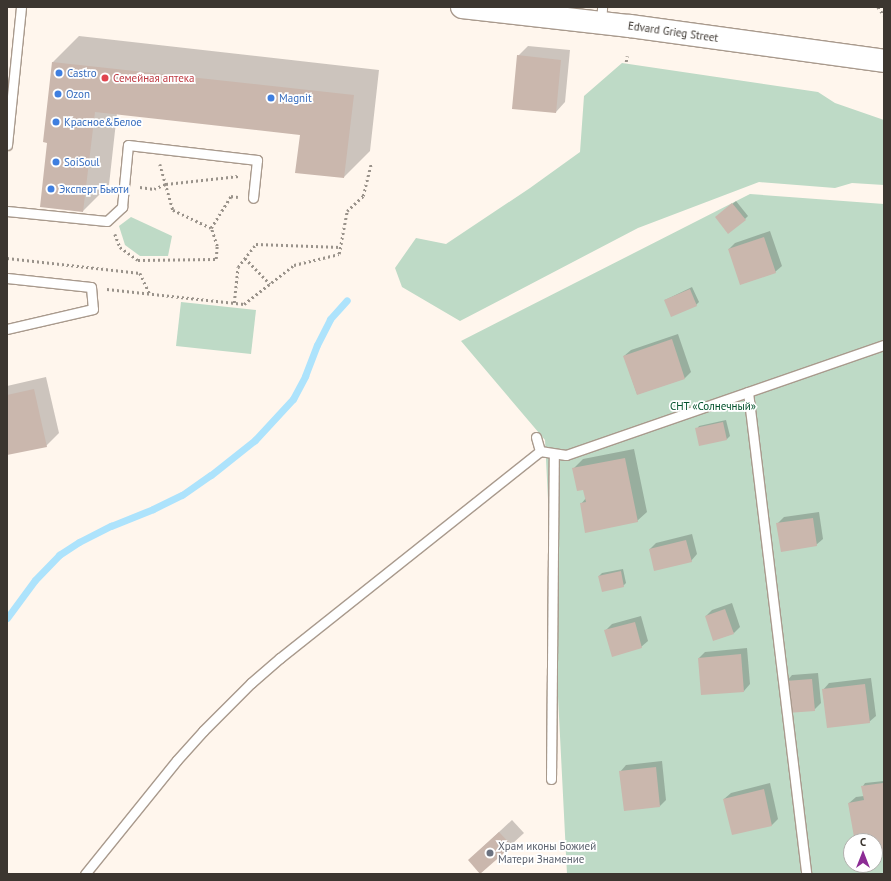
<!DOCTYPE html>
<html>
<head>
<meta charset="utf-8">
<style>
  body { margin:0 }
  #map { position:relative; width:891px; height:881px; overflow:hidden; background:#fff6ed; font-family:"PT Sans",sans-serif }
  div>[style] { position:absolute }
  .green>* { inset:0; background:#bedac6 }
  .shadow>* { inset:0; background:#0003 }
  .stream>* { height:7px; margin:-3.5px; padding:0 3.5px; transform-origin:3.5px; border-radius:3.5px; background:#ade3fc }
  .building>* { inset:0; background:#cab7ad }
  .path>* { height:2.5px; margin-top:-1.25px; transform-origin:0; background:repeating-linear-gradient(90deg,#9a938b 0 2px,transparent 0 5px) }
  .roads { filter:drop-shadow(1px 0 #a99a8d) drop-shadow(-1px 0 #a99a8d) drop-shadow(0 1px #a99a8d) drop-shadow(0 -1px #a99a8d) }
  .lane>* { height:9px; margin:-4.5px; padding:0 4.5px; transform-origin:4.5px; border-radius:4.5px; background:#fff }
  .secondary>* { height:22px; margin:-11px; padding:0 11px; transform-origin:11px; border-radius:11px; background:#fff }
  .dots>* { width:11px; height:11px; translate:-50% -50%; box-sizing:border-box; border:2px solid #fff; border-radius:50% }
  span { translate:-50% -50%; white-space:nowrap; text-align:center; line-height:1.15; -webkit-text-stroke:3.5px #fff; paint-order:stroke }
  .street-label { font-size:11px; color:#3c3630 }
  .shop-label { font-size:11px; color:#366cbe }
  .left { translate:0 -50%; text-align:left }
  .health-label { font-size:11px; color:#be3a42 }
  .park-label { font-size:11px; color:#01512b }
  .worship-label { font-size:11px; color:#5b616d }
  .frame { position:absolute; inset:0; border:8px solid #3c3630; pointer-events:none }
  .north { position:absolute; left:843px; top:833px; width:40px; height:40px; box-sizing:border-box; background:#fff; border:1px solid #b1afac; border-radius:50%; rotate:0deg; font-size:11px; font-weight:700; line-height:16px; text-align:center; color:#3c3630 }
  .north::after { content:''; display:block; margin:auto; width:14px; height:18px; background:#8c2c95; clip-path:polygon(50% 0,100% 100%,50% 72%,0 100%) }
</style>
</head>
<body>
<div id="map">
  <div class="green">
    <i style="clip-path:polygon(622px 63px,818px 92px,835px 103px,884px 120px,884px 185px,852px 183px,835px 188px,759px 182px,638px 228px,460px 321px,402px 287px,395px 268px,416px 238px,446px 244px,530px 188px,580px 152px,584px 96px)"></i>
    <i style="clip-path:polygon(evenodd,750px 194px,884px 204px,884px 874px,567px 874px,545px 440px,461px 341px,750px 194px,851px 841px,875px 841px,875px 865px,851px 865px,851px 841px)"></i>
    <i style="clip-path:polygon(131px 217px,172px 236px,168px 256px,140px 256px,125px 245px,119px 226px)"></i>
    <i style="clip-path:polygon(181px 302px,256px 310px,251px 354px,176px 346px)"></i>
  </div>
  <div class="shadow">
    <i style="clip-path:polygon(79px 36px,379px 70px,370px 151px,344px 177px,301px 134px,117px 113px,109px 185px,83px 211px,48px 142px,44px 142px,53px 62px)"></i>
    <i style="clip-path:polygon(528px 46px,570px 50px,565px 102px,556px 112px,518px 56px)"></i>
    <i style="clip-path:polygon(736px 201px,748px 216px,745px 219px,719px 215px)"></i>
    <i style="clip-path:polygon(770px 231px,782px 266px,775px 272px,729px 249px,735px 243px)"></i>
    <i style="clip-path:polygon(692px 287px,699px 302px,696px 305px,665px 300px)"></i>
    <i style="clip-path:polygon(678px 334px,691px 372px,685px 378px,637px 394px,624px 356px,631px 350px)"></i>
    <i style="clip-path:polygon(46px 377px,59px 433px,46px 446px,7px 454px,7px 386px)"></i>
    <i style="clip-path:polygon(726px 420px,730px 436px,727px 439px,697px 429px,699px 426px)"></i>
    <i style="clip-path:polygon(634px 449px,647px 512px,637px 521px,581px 504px,586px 498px,584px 488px,573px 469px,583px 459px)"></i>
    <i style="clip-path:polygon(819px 512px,823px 539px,816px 545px,777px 524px,784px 517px)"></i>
    <i style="clip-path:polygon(692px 534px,697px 554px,691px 561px,650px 549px,656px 543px)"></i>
    <i style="clip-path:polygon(623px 569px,626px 583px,623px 586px,599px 576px,602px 573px)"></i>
    <i style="clip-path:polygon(732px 603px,740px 627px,734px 633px,706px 616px,712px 610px)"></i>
    <i style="clip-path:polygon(641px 616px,648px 641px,641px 647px,606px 630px,612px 624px)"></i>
    <i style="clip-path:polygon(747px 648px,750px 684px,744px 691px,699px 658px,705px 652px)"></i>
    <i style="clip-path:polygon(818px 673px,821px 703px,814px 710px,786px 682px,792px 675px)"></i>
    <i style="clip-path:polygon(871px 678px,876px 716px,869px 722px,823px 690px,829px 683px)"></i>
    <i style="clip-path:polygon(662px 761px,666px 800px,660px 806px,620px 772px,626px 765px)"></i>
    <i style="clip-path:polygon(884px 781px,884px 852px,875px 853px,875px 841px,870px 841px,869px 834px,849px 803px,856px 797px,864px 796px,863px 786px,865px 783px)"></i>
    <i style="clip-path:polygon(770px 783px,778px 819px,772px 825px,733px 834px,724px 799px,731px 793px)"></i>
    <i style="clip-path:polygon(512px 820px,524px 833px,511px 845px,469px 860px)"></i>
  </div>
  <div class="stream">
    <i style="left:7px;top:618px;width:47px;rotate:-53.6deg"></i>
    <i style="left:35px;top:580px;width:35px;rotate:-46deg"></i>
    <i style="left:59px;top:555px;width:24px;rotate:-33deg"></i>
    <i style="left:79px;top:542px;width:36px;rotate:-27deg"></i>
    <i style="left:111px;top:526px;width:45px;rotate:-22deg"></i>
    <i style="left:153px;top:509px;width:32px;rotate:-26deg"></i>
    <i style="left:182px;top:495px;width:35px;rotate:-35deg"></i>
    <i style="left:211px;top:475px;width:56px;rotate:-38.5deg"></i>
    <i style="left:255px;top:440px;width:56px;rotate:-47.2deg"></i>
    <i style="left:293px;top:399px;width:26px;rotate:-62deg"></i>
    <i style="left:305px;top:376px;width:33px;rotate:-69deg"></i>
    <i style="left:317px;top:345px;width:29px;rotate:-63deg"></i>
    <i style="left:330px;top:319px;width:25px;rotate:-48deg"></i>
  </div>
  <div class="building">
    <i style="clip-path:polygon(517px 55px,561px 60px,556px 113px,512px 109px)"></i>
    <i style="clip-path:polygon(52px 62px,354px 95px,344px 178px,295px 173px,300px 135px,95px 112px,83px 212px,40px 207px,47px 143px,43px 142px)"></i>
    <i style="clip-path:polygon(732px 203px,746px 220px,728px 234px,715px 217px)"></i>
    <i style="clip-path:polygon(764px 237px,776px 273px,740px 285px,728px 249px)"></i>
    <i style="clip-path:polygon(690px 289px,697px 306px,671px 317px,664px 300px)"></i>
    <i style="clip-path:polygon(672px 339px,685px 379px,637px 395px,623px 356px)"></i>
    <i style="clip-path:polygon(34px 389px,47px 447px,7px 455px,7px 395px)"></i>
    <i style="clip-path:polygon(723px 422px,727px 440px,699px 446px,695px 428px)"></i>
    <i style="clip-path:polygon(625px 458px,638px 522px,585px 533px,580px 503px,586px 502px,583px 490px,577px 491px,572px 468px)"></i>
    <i style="clip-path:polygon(813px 518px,817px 546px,781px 552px,776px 523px)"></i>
    <i style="clip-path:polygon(686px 540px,692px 562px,654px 571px,649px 549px)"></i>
    <i style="clip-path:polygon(621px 571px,624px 587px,602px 592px,598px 576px)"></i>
    <i style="clip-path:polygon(725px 609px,734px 634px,713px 641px,705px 616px)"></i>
    <i style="clip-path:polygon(635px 622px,642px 648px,612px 657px,604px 630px)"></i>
    <i style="clip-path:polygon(741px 654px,744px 692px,701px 695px,698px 658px)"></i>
    <i style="clip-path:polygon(812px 679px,815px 711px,787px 713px,785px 681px)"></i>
    <i style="clip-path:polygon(865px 684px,870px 723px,827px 728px,822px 689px)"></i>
    <i style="clip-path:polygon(656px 767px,660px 807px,624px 811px,619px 771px)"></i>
    <i style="clip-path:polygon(883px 783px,884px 853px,875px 854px,875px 841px,869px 841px,868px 835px,854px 837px,848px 803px,864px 800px,861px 786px)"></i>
    <i style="clip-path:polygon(764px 789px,772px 826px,732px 835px,723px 799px)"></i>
    <i style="clip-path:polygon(499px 832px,512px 846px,480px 874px,468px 860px)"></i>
  </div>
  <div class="path">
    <i style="left:878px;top:7px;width:10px;rotate:53deg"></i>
    <i style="left:626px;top:62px;width:6px;rotate:-81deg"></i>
    <i style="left:160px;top:164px;width:48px;rotate:74.2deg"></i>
    <i style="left:173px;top:210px;width:42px;rotate:25.3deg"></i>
    <i style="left:140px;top:187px;width:14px;rotate:8deg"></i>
    <i style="left:154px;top:189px;width:13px;rotate:-23deg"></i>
    <i style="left:166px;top:184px;width:73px;rotate:-6.3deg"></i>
    <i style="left:115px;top:234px;width:14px;rotate:69deg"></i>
    <i style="left:120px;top:247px;width:22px;rotate:36deg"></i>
    <i style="left:138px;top:260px;width:78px;rotate:-0.7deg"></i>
    <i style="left:216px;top:259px;width:13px;rotate:-86deg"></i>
    <i style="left:217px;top:246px;width:19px;rotate:-108deg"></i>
    <i style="left:211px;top:228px;width:38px;rotate:-58deg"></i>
    <i style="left:231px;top:196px;width:7px;rotate:8deg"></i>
    <i style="left:7px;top:258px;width:134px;rotate:6.4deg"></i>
    <i style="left:140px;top:273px;width:23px;rotate:65deg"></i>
    <i style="left:245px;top:258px;width:36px;rotate:46deg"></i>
    <i style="left:107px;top:289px;width:138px;rotate:6.2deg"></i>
    <i style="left:244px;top:304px;width:63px;rotate:-38deg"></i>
    <i style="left:294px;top:265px;width:46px;rotate:-13.7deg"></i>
    <i style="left:339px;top:254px;width:44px;rotate:-79.5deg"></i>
    <i style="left:347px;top:211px;width:22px;rotate:-43deg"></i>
    <i style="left:363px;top:196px;width:33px;rotate:-76deg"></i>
    <i style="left:234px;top:303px;width:36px;rotate:-84deg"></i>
    <i style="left:238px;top:267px;width:29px;rotate:-52deg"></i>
    <i style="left:256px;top:244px;width:85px;rotate:2deg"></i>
  </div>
  <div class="roads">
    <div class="lane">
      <i style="left:601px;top:23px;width:16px;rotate:-86deg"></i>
      <i style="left:7px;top:145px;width:139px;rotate:-84.2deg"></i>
      <i style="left:7px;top:211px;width:100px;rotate:5.7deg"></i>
      <i style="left:107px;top:221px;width:21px;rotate:-43deg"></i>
      <i style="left:122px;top:207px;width:62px;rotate:-84.5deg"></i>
      <i style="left:128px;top:145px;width:130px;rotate:6.6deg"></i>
      <i style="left:257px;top:160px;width:38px;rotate:96deg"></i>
      <i style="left:7px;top:278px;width:84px;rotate:6.1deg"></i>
      <i style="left:91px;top:287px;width:22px;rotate:85deg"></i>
      <i style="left:93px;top:309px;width:88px;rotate:166.9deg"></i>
      <i style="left:748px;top:392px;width:485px;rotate:83.1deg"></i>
      <i style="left:536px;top:437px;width:15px;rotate:74deg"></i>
      <i style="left:540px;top:451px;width:26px;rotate:9deg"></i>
      <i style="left:566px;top:455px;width:336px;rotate:-19.1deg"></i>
      <i style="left:551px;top:779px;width:325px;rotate:-89.5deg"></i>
      <i style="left:85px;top:874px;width:146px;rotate:-51.1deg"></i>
      <i style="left:177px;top:760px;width:39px;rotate:-48deg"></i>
      <i style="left:203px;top:731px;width:68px;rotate:-45deg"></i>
      <i style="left:251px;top:683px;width:38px;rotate:-41deg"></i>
      <i style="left:280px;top:658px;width:332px;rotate:-38.5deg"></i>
    </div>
    <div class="secondary">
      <i style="left:462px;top:7px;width:169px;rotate:6.5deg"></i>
      <i style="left:630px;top:26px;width:256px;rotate:7.8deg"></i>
    </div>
  </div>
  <div class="dots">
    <i style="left:59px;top:73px;background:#3f7fe0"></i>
    <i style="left:105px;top:78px;background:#e0444e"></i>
    <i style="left:58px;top:94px;background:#3f7fe0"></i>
    <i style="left:271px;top:98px;background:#3f7fe0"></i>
    <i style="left:56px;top:122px;background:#3f7fe0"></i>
    <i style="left:56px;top:162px;background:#3f7fe0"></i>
    <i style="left:51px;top:189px;background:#3f7fe0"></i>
    <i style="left:490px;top:853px;background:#6b7280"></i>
  </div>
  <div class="street-label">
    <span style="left:673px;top:32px;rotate:8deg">Edvard Grieg Street</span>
  </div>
  <div class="shop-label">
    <span class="left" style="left:67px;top:73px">Castro</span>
    <span class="left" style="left:66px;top:94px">Ozon</span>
    <span class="left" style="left:279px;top:98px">Magnit</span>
    <span class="left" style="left:64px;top:122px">Красное&amp;Белое</span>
    <span class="left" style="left:64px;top:162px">SoiSoul</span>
    <span class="left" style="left:59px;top:189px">Эксперт Бьюти</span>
  </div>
  <div class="health-label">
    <span class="left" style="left:113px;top:78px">Семейная аптека</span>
  </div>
  <div class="park-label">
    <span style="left:713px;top:406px">СНТ «Солнечный»</span>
  </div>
  <div class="worship-label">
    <span class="left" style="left:498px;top:853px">Храм иконы Божией<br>Матери Знамение</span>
  </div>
  <div class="frame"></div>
  <div class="north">С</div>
</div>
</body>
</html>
